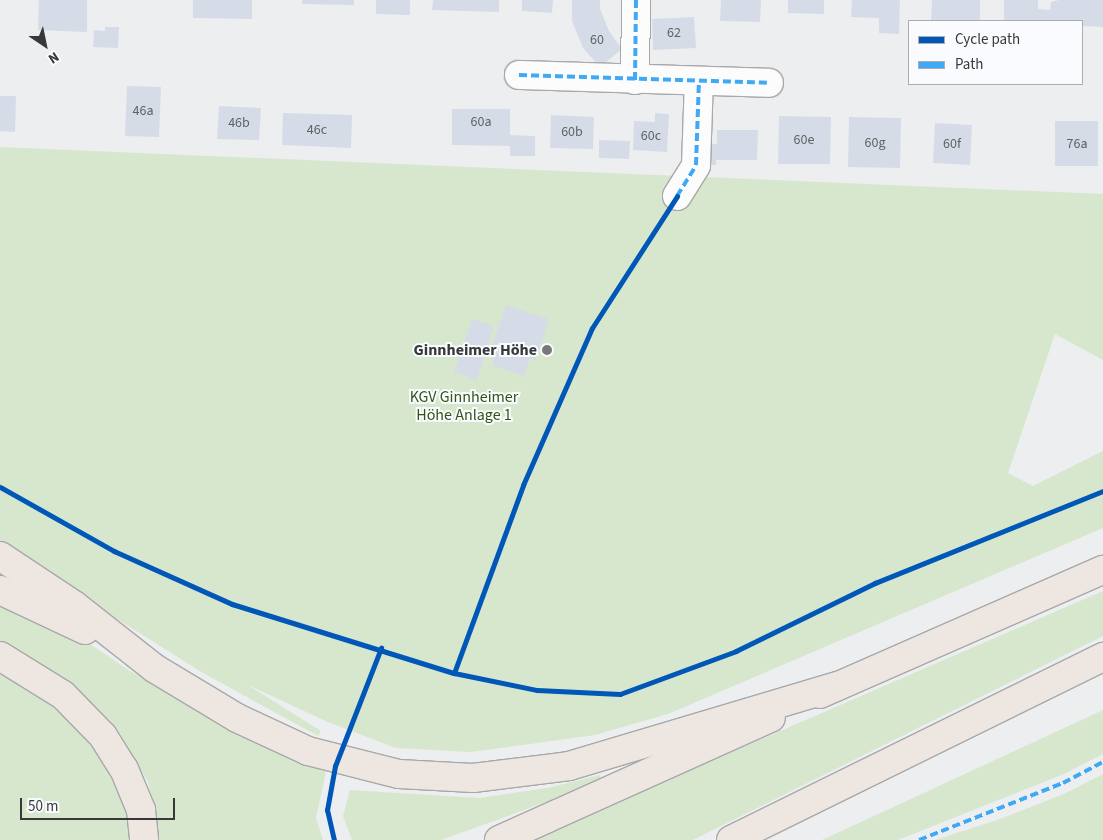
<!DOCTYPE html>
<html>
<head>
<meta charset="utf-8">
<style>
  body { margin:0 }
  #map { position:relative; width:1103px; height:840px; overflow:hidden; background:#edeef0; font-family:"Source Sans 3",sans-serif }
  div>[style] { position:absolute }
  .green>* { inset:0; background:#d6e7ce }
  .building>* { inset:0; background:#d6dce7 }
  .roads { filter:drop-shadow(1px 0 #a7a8aa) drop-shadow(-1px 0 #a7a8aa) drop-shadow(0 1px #a7a8aa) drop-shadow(0 -1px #a7a8aa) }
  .minor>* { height:28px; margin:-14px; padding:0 14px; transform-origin:14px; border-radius:14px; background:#fcfcfd }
  .highway>* { height:28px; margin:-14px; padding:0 14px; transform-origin:14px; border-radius:14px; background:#eee7e1 }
  .quiet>* { height:4px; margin-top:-2px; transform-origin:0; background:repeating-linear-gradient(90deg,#3fa9f5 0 8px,transparent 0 12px) }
  .cycleway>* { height:5px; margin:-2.5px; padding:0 2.5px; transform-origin:2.5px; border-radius:2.5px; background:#0057b8 }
  .dots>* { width:14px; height:14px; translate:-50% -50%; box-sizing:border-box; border:2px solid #f9fbfe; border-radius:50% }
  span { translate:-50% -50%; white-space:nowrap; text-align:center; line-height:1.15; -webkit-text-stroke:4px #f9fbfe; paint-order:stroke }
  .number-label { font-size:14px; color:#5f6164 }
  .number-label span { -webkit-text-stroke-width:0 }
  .poi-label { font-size:16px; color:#373839; font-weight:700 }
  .right { translate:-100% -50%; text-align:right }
  .park-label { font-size:16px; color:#325516 }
  .legend { position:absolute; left:908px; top:20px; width:175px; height:65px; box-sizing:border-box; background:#f9fbfe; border:1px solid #abadaf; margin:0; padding:6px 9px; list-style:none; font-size:15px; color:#373839 }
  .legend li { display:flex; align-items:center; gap:10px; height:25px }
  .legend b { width:25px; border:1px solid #abadaf }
  .north { position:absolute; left:20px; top:20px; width:50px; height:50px; -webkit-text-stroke:4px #f9fbfe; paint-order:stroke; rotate:146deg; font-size:14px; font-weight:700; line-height:20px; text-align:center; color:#373839 }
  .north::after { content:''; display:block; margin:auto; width:18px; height:22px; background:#373839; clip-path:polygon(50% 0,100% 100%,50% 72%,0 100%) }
  .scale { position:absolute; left:20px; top:798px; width:155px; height:22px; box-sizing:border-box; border:2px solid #373839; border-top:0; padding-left:6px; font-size:15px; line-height:18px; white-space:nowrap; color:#373839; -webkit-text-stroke:4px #f9fbfe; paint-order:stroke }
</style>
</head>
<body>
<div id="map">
  <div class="green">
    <i style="clip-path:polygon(0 147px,1103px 194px,1103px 360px,1055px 334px,1008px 473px,1033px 486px,1103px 451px,1103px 528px,668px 714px,595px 735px,471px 752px,396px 748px,328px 722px,246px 684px,321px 731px,318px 736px,203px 673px,0 545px)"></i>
    <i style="clip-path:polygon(1103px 591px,1103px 636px,693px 840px,529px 840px)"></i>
    <i style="clip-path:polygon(0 602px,55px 631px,93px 646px,130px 671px,280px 753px,326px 772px,316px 818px,323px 840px,160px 840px,148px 782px,118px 730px,86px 700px,32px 659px,0 642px)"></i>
    <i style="clip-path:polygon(0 674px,59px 710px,95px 751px,124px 801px,130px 840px,0 840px)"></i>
    <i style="clip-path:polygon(1103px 710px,1103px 754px,1064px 774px,898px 840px,822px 840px)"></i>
    <i style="clip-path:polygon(1103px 774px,1103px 840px,935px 840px,1000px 819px,1066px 793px)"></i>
    <i style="clip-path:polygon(600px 775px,602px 782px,441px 840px,352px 840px,343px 816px,350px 790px,480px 798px,547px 788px)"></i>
  </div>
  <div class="building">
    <i style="clip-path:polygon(39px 0,87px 0,87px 32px,38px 30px)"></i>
    <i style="clip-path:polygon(193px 0,252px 0,252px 19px,193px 18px)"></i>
    <i style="clip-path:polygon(302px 0,354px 0,354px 5px,302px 4px)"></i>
    <i style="clip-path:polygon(376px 0,410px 0,410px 15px,376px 14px)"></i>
    <i style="clip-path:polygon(433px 0,499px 0,499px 12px,432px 10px)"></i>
    <i style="clip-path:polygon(522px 0,553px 0,552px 13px,522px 11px)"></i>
    <i style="clip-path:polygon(572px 0,600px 0,600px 9px,609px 31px,622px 49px,600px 67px,583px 48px,572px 21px)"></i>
    <i style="clip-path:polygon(721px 0,761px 0,760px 22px,720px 21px)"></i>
    <i style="clip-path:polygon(788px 0,824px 0,824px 14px,788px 13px)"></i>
    <i style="clip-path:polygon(852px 0,900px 0,899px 34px,879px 33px,879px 18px,851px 17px)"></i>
    <i style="clip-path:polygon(932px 0,980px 0,980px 21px,931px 21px)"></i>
    <i style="clip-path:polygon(1004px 0,1038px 0,1038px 9px,1050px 10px,1051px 2px,1059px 0,1103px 0,1103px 27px,1082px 26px,1082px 21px,1004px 21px)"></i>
    <i style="clip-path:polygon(694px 17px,696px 48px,653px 50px,652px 19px)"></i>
    <i style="clip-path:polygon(105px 27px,119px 27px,118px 48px,93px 47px,94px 30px,105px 31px)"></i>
    <i style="clip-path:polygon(127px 86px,161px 87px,159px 137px,125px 136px)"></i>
    <i style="clip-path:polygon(0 96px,16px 96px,15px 132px,0 131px)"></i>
    <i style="clip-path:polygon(219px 106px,261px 108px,259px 140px,217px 139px)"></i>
    <i style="clip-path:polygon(452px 109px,510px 109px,510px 135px,535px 136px,535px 156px,510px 156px,510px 146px,452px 145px)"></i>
    <i style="clip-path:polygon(283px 113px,352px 115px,351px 148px,282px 145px)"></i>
    <i style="clip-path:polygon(655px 113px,669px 114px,667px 152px,633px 150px,634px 121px,655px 122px)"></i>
    <i style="clip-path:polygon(551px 115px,594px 117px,593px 149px,550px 148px)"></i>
    <i style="clip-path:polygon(779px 116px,831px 117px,830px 164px,778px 164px)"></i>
    <i style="clip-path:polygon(849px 117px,901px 118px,900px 168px,848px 167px)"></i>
    <i style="clip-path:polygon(1055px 121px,1098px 121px,1098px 166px,1055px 166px)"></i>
    <i style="clip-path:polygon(935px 123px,972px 125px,970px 165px,933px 163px)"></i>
    <i style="clip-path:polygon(717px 130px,758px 130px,757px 160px,716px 160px,716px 165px,702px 165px,702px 143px,717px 144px)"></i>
    <i style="clip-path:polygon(599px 140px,630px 141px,629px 159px,599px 158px)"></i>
    <i style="clip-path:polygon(506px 305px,549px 319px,536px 360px,530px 358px,524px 376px,492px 365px,498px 348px,492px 346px)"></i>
    <i style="clip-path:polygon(472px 319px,494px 326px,477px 380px,454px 372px)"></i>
  </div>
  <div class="roads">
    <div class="minor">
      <i style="left:519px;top:75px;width:250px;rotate:1.8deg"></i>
      <i style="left:635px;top:80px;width:80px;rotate:-89.3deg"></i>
      <i style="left:677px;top:196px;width:36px;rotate:-58deg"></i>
      <i style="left:696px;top:165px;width:84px;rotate:-88deg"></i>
    </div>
    <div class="highway">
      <i style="left:0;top:556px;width:89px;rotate:33.5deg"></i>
      <i style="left:74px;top:605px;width:102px;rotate:38.2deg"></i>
      <i style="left:154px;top:668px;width:97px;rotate:31.1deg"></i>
      <i style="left:237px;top:718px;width:78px;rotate:24.9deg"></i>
      <i style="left:308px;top:751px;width:94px;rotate:14.2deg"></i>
      <i style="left:399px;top:774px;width:74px;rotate:3.1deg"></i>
      <i style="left:473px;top:778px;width:97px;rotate:-7.1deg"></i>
      <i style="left:569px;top:766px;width:280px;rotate:-16.6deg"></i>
      <i style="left:0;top:590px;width:94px;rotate:25.2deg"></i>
      <i style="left:0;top:656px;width:74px;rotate:31.8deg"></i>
      <i style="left:63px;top:695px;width:57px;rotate:45.7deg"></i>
      <i style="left:103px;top:736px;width:39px;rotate:58deg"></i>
      <i style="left:124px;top:769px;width:44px;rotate:67.5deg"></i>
      <i style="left:141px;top:810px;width:30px;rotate:84deg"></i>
      <i style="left:820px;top:694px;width:309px;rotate:-23.7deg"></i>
      <i style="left:499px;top:840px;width:298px;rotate:-24.2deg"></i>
      <i style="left:731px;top:840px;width:415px;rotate:-26.2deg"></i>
    </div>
  </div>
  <div class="quiet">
    <i style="left:519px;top:75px;width:250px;rotate:1.8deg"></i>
    <i style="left:635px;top:80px;width:80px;rotate:-89.3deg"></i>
    <i style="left:677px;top:196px;width:36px;rotate:-58deg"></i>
    <i style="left:696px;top:165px;width:84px;rotate:-88deg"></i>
    <i style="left:919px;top:840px;width:155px;rotate:-21.6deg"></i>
    <i style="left:1063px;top:783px;width:45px;rotate:-27.7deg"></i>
  </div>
  <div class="cycleway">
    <i style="left:0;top:487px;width:131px;rotate:29.3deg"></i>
    <i style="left:114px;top:551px;width:129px;rotate:24.2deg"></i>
    <i style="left:232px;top:604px;width:232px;rotate:17.3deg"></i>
    <i style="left:454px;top:673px;width:85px;rotate:11.6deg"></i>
    <i style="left:537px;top:690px;width:83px;rotate:2.8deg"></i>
    <i style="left:620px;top:694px;width:124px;rotate:-20.3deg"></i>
    <i style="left:736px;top:651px;width:155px;rotate:-26.1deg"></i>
    <i style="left:875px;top:583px;width:246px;rotate:-22deg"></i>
    <i style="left:454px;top:673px;width:200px;rotate:-69.8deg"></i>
    <i style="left:523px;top:485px;width:171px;rotate:-66.3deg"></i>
    <i style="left:592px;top:328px;width:157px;rotate:-57.2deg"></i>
    <i style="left:334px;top:840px;width:31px;rotate:-103deg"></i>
    <i style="left:327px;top:810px;width:45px;rotate:-79.7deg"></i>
    <i style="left:335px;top:766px;width:127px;rotate:-68.7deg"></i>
  </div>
  <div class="dots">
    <i style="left:547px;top:350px;background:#777879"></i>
  </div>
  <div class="number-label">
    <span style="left:674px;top:33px">62</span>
    <span style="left:597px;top:40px">60</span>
    <span style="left:143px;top:111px">46a</span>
    <span style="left:481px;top:122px">60a</span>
    <span style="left:239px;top:123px">46b</span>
    <span style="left:317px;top:130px">46c</span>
    <span style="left:572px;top:132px">60b</span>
    <span style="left:651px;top:136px">60c</span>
    <span style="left:804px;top:140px">60e</span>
    <span style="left:875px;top:143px">60g</span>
    <span style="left:952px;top:144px">60f</span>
    <span style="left:1077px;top:144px">76a</span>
  </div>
  <div class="poi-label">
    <span class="right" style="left:537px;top:350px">Ginnheimer Höhe</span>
  </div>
  <div class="park-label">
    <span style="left:464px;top:406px">KGV Ginnheimer<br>Höhe Anlage 1</span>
  </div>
  <ul class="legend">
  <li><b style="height:6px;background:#0057b8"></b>Cycle path</li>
  <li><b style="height:6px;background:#3fa9f5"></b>Path</li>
  </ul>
  <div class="north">N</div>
  <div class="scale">50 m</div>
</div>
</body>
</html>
